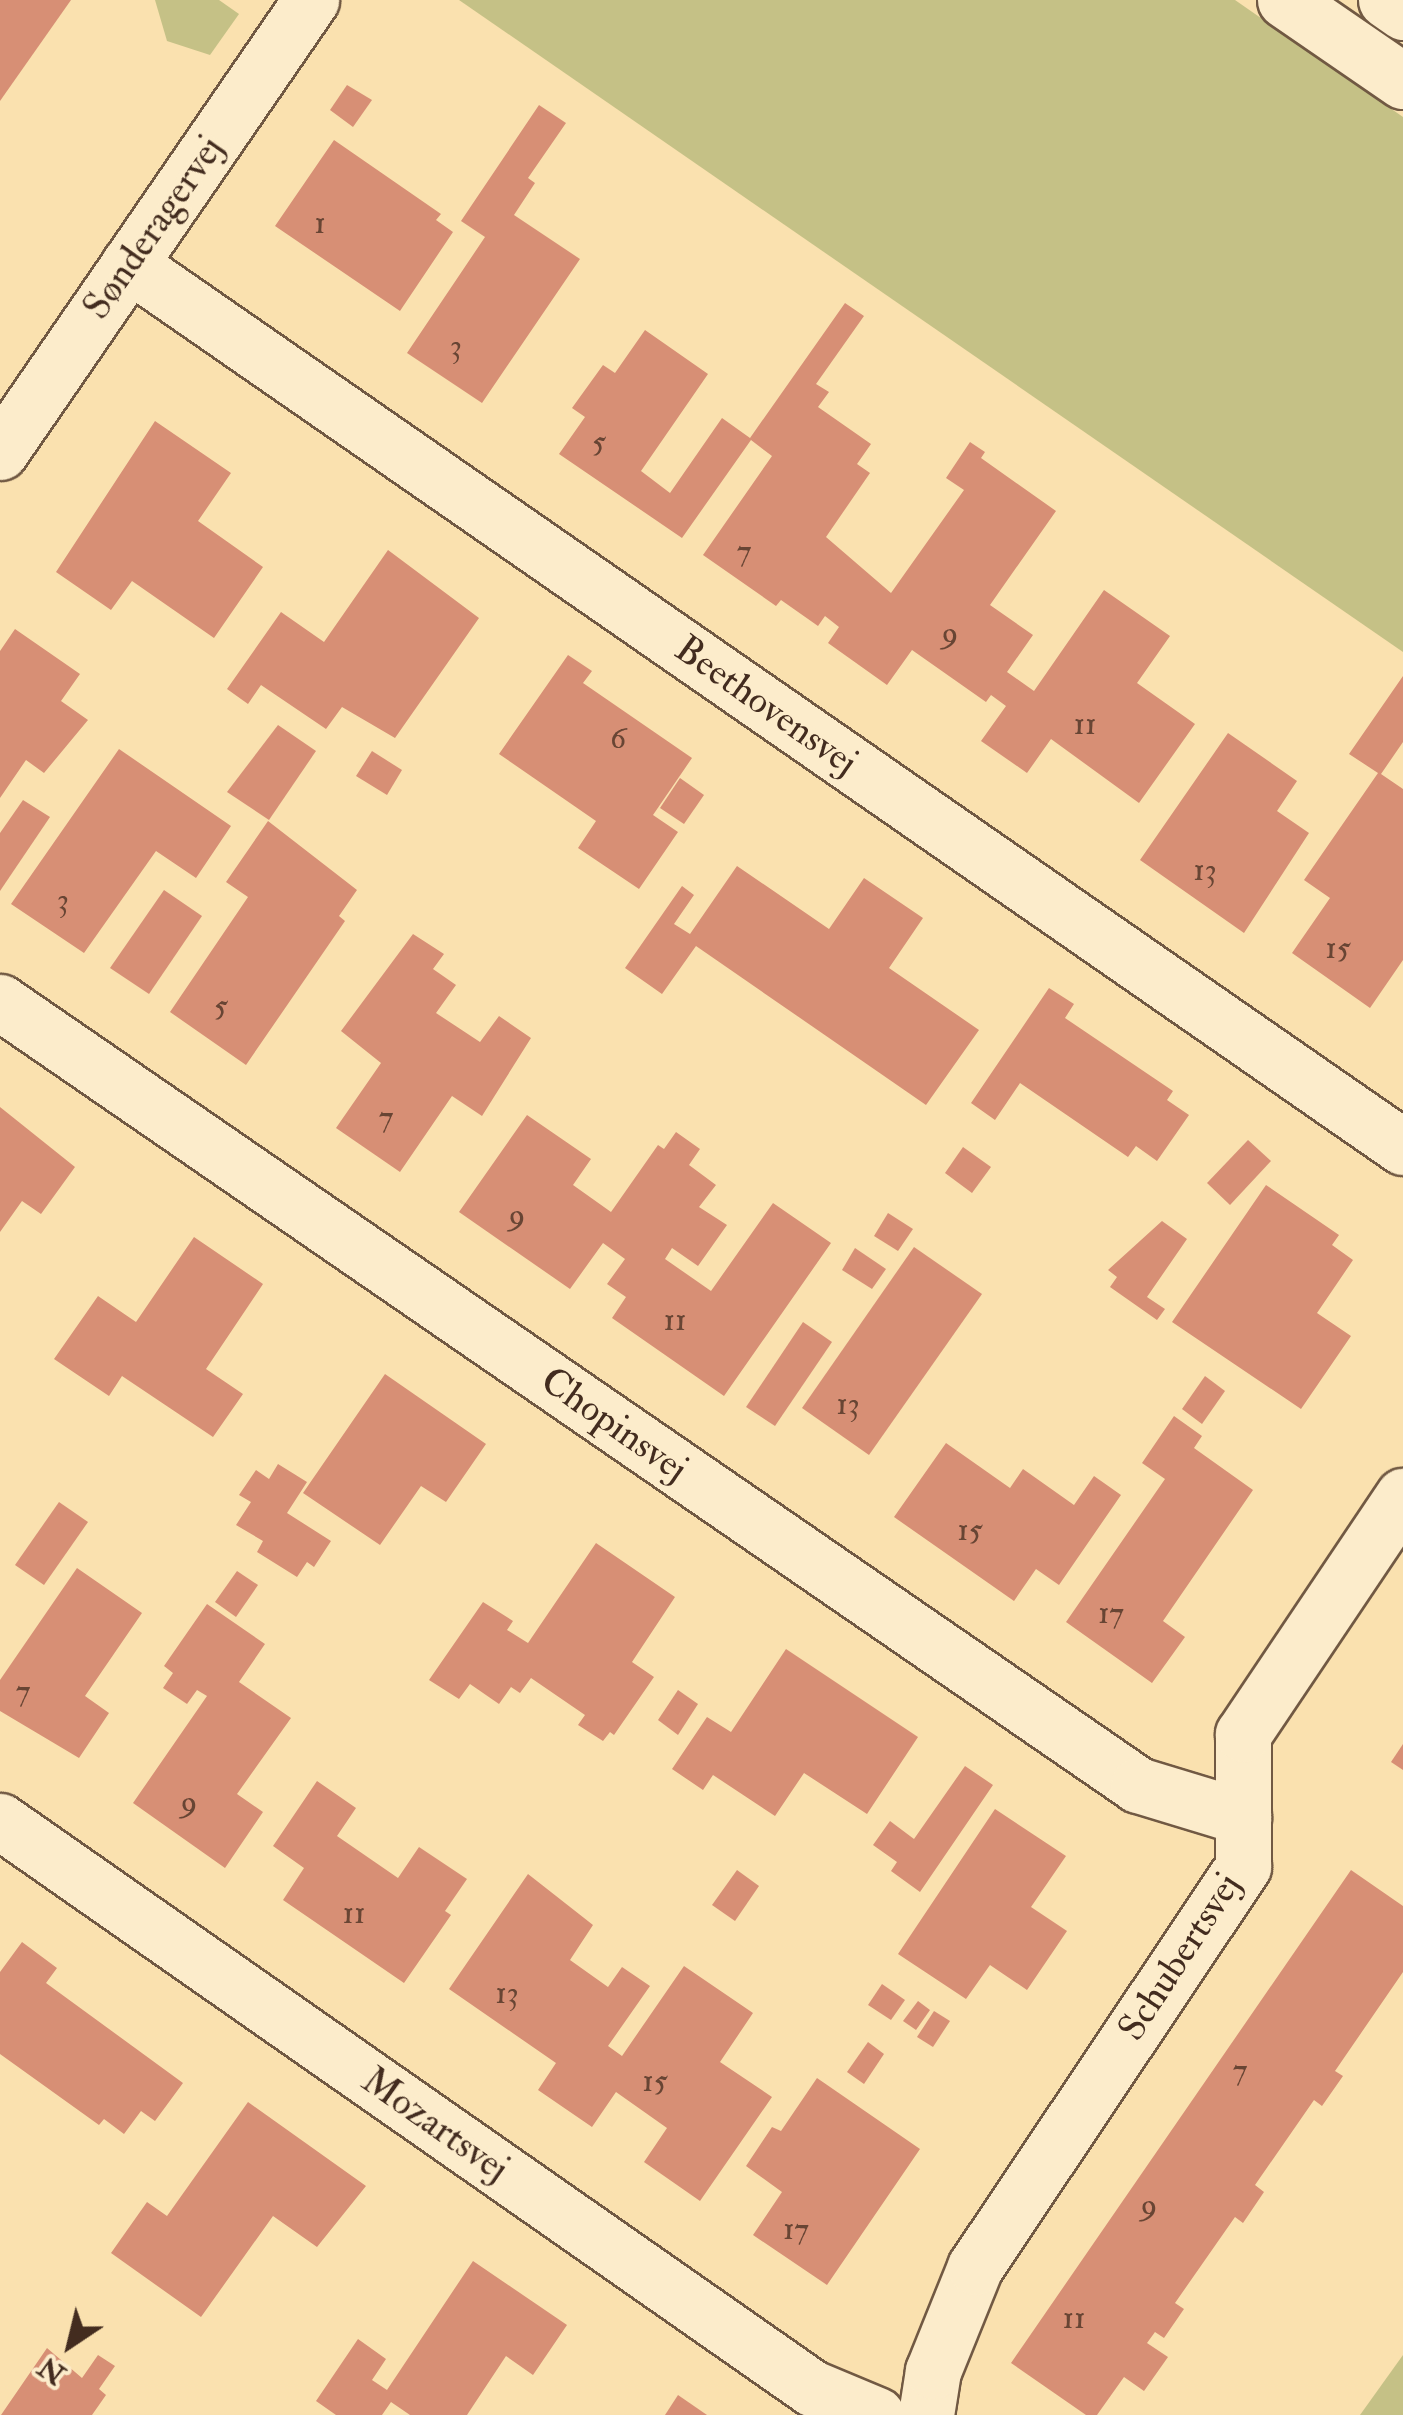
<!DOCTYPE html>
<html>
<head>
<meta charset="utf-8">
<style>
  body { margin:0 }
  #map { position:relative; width:1403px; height:2415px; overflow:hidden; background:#fae1af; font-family:"IM FELL Double Pica",serif }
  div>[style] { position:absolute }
  .green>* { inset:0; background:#c5c186 }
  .building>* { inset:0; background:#d78f75 }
  .roads { filter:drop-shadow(2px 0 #715943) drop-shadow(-2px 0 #715943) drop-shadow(0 2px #715943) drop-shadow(0 -2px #715943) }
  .minor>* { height:55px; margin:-27.5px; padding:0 27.5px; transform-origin:27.5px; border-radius:27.5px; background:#fceccb }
  .tertiary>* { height:55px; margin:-27.5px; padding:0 27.5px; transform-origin:27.5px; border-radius:27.5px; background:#fceccb }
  span { translate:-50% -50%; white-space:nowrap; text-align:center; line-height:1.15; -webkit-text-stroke:10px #fceccb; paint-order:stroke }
  .number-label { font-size:32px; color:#684534 }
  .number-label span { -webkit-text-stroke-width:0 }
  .street-label { font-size:38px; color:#432c1f }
  .north { position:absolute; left:20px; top:2295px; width:100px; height:100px; -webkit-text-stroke:8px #fceccb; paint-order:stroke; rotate:215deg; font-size:28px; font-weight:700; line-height:40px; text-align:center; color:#432c1f }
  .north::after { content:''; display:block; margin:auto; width:35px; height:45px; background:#432c1f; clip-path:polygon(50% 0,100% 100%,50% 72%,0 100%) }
</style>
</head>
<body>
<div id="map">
  <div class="green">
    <i style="clip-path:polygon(155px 0,219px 0,239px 14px,210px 55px,167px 41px)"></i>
    <i style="clip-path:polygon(459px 0,1235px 0,1403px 117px,1403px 652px)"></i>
    <i style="clip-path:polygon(1403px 2355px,1403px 2415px,1360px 2415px)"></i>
  </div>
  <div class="building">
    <i style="clip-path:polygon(0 0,71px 0,0 101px)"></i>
    <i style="clip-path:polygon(347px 85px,372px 100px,353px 127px,330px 110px)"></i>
    <i style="clip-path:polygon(539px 105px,566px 123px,528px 178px,535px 183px,514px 215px,580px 259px,482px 403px,407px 353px,485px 237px,461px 221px)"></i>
    <i style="clip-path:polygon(334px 140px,441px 214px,436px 220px,453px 232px,400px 311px,275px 226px)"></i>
    <i style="clip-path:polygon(845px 303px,864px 316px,816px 384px,829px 392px,818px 407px,871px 444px,857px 464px,870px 473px,826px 537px,891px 593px,964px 490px,946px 478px,970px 442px,985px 452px,981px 458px,1056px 511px,990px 605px,1033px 635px,1007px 672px,1034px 691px,1104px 590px,1170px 636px,1137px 683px,1195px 724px,1139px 803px,1051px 739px,1027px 773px,981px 741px,1006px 706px,991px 695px,986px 702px,912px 650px,887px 685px,828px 643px,839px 627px,825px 616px,818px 626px,781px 600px,776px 606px,703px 555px,772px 456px,751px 440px,682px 538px,559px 454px,585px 417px,572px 408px,603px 365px,615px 373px,645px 330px,708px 374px,641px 471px,670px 493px,722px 418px,750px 438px)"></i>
    <i style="clip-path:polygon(155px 421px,231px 473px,198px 521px,263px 567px,214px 638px,132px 581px,111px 610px,56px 572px)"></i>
    <i style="clip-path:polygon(388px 550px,479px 618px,395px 738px,342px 707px,326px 729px,261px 685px,248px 704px,227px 689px,281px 612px,324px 642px)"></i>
    <i style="clip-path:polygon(15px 629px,80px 674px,61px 701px,88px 720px,44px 773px,26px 760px,0 798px,0 651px)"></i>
    <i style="clip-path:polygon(568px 655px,592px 671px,583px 683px,692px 758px,653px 815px,678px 832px,639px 889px,578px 848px,596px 821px,499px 754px)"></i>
    <i style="clip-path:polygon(1403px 676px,1403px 742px,1381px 774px,1403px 789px,1403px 960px,1370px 1008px,1292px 953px,1330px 898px,1304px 880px,1378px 773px,1349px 754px)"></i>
    <i style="clip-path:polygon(278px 725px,316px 751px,269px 820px,227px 792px)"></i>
    <i style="clip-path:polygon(1228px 733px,1297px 781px,1277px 811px,1309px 833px,1244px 933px,1140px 860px)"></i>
    <i style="clip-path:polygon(119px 749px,231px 826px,196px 878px,156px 851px,84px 953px,11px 904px)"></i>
    <i style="clip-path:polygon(372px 751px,402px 770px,387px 795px,356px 776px)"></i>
    <i style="clip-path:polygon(680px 778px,704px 795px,684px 824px,660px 808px)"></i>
    <i style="clip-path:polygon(23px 800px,50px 817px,0 891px,0 833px)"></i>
    <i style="clip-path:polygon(268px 821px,357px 890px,339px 916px,345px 921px,246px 1065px,170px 1012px,248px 897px,226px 882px)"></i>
    <i style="clip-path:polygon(737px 866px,829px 929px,864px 878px,923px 918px,889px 968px,979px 1030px,926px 1105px,696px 946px,662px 994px,625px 968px,682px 886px,694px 895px,674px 924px,690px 934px)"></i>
    <i style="clip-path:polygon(164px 890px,202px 916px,149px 994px,110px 968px)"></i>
    <i style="clip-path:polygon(413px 934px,444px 954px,433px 969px,456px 985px,436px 1013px,480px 1042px,499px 1016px,531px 1038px,482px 1116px,452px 1096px,400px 1172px,336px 1128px,381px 1063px,341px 1031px)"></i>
    <i style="clip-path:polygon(1049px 988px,1074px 1004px,1065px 1018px,1173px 1091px,1167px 1100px,1189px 1115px,1157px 1161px,1136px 1146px,1128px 1157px,1020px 1083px,995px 1120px,971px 1103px)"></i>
    <i style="clip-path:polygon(0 1107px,75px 1167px,41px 1214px,22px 1201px,0 1232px)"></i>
    <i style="clip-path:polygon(527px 1115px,591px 1159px,573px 1185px,611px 1212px,658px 1145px,664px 1149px,676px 1132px,700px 1149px,689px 1165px,716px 1185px,699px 1207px,727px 1225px,698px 1266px,672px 1248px,665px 1259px,711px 1291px,773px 1203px,831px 1243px,724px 1396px,612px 1318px,626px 1297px,607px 1284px,625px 1259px,603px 1243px,570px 1289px,459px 1212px)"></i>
    <i style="clip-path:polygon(1248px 1140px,1271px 1161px,1230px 1205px,1207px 1183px)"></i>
    <i style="clip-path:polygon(963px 1147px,991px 1167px,972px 1193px,945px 1173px)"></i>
    <i style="clip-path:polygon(1266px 1185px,1339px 1235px,1332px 1245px,1353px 1260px,1317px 1313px,1351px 1336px,1301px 1409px,1172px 1322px)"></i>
    <i style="clip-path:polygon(888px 1213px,913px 1229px,898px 1251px,874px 1236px)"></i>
    <i style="clip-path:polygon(1162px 1221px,1187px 1239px,1147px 1297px,1165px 1309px,1157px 1320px,1110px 1287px,1117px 1277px,1108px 1270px)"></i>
    <i style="clip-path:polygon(194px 1237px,263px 1284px,206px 1369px,243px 1394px,213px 1437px,122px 1376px,109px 1396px,54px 1359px,98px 1296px,136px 1322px)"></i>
    <i style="clip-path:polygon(914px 1247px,982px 1294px,869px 1455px,802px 1408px)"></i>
    <i style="clip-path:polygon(855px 1248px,886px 1269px,872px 1289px,842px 1270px)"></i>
    <i style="clip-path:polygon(803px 1322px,832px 1342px,775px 1426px,746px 1407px)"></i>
    <i style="clip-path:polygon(385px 1374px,486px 1444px,446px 1502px,421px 1486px,380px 1545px,303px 1493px)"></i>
    <i style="clip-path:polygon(1205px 1376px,1225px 1391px,1202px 1424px,1182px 1409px)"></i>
    <i style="clip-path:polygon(1174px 1416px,1202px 1436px,1194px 1448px,1253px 1490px,1163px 1621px,1185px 1637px,1152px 1683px,1066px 1622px,1165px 1479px,1142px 1463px)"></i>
    <i style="clip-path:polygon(946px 1443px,1010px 1488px,1023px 1469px,1074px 1505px,1094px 1476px,1121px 1495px,1059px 1585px,1036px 1569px,1014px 1601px,894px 1517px)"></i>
    <i style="clip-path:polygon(278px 1464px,307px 1482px,287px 1513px,331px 1541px,314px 1567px,307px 1562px,297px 1577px,257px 1552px,263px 1541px,236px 1525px,251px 1502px,239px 1495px,256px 1470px,269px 1479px)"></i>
    <i style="clip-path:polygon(59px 1502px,88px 1522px,44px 1585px,15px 1565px)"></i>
    <i style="clip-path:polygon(596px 1543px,675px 1597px,632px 1662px,654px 1677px,614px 1735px,610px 1732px,603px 1741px,578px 1725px,585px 1715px,531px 1678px,520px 1693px,511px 1687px,499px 1704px,470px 1684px,459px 1699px,429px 1680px,483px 1602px,513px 1621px,507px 1630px,528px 1643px)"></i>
    <i style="clip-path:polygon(77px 1568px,142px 1613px,85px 1696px,109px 1713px,79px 1758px,0 1711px,0 1680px)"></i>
    <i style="clip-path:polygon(237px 1571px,258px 1585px,236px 1617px,215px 1602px)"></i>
    <i style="clip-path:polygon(207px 1604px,265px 1644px,239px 1682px,291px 1718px,237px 1794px,263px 1812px,225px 1868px,133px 1803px,207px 1696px,197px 1690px,187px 1704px,163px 1688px,173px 1673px,164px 1666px)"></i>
    <i style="clip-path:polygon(786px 1649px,918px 1737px,867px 1814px,804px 1773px,775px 1816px,713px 1775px,703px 1790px,672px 1769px,707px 1717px,731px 1732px)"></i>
    <i style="clip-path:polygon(678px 1690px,698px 1704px,678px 1735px,658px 1720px)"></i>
    <i style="clip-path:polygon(1403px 1744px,1403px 1770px,1391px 1762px)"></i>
    <i style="clip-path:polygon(965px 1766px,993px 1785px,920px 1892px,891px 1871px,897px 1862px,873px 1845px,890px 1821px,914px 1839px)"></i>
    <i style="clip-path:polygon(317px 1781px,356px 1808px,337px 1836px,398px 1878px,419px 1847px,467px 1879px,445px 1911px,451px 1915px,404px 1983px,283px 1900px,304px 1868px,273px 1846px)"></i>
    <i style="clip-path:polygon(995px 1809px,1066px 1856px,1031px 1907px,1067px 1931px,1027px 1990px,990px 1965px,966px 1999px,898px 1954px)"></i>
    <i style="clip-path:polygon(737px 1870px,759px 1886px,735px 1921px,712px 1905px)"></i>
    <i style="clip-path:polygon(1351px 1870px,1403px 1906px,1403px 1972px,1335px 2071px,1343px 2076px,1322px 2106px,1314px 2100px,1255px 2185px,1264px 2192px,1243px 2223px,1235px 2217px,1175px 2303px,1184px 2309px,1164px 2338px,1155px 2332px,1147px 2343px,1168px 2357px,1144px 2391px,1124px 2377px,1097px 2415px,1086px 2415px,1011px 2363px)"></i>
    <i style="clip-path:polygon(528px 1874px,593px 1925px,570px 1960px,608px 1987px,622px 1967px,650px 1986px,608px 2046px,622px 2056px,684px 1966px,753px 2013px,720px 2062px,772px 2097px,700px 2201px,644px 2162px,667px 2128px,616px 2092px,592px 2127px,538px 2090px,556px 2063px,449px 1989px)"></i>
    <i style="clip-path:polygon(22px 1942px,57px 1968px,46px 1983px,183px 2083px,155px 2121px,141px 2111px,124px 2134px,104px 2119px,99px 2125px,0 2054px,0 1972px)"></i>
    <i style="clip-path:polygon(882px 1984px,905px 2000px,891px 2020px,868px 2005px)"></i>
    <i style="clip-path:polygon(918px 2001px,930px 2010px,916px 2030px,903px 2021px)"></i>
    <i style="clip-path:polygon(934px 2011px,950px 2021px,933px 2047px,917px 2037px)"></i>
    <i style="clip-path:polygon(868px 2042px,884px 2054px,864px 2084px,847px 2072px)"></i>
    <i style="clip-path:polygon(817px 2078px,920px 2149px,827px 2285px,753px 2235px,782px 2192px,746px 2166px,772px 2127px,781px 2131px)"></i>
    <i style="clip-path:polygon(248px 2102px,366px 2186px,317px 2247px,273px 2216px,201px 2317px,111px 2253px,147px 2202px,167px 2216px)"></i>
    <i style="clip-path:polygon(473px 2261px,567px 2325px,533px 2375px,506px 2356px,467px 2415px,410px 2415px,391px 2402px,382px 2415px,336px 2415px,316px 2401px,358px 2339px,386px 2359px,372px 2380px,387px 2390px)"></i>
    <i style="clip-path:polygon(47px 2348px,82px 2378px,98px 2355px,115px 2366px,99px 2389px,106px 2395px,92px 2415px,1px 2415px)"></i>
    <i style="clip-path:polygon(678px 2395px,707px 2415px,665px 2415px)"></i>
  </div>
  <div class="roads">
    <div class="minor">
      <i style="left:129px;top:264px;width:1550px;rotate:34.73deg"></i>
      <i style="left:0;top:452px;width:549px;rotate:-55.47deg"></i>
      <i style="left:0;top:1002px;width:1381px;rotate:34.53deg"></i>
      <i style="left:1138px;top:1785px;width:110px;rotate:16.9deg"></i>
      <i style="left:0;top:1821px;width:990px;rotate:34.93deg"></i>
      <i style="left:812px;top:2388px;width:70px;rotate:22.6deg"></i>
      <i style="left:926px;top:2415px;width:45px;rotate:-81deg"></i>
      <i style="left:933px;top:2371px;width:112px;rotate:-68deg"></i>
      <i style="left:975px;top:2267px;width:482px;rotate:-56.2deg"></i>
      <i style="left:1243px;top:1866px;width:132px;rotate:-90deg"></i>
      <i style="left:1243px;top:1734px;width:287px;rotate:-56.1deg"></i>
    </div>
    <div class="tertiary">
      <i style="left:1285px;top:0;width:143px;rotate:34.5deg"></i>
      <i style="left:1386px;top:0;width:21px;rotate:35deg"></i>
    </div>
  </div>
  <div class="number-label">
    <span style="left:320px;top:223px">1</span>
    <span style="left:456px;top:346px">3</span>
    <span style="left:599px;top:442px">5</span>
    <span style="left:744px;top:551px">7</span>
    <span style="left:950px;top:633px">9</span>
    <span style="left:1085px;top:724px">11</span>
    <span style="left:618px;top:738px">6</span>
    <span style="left:1205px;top:870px">13</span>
    <span style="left:63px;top:900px">3</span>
    <span style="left:1338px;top:948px">15</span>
    <span style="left:221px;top:1006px">5</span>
    <span style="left:386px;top:1117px">7</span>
    <span style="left:517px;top:1215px">9</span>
    <span style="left:675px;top:1320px">11</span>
    <span style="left:848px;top:1404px">13</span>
    <span style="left:970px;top:1530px">15</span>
    <span style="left:1111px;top:1613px">17</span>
    <span style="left:23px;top:1691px">7</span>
    <span style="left:189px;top:1802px">9</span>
    <span style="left:354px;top:1913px">11</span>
    <span style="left:507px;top:1993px">13</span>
    <span style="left:1240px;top:2070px">7</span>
    <span style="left:655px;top:2081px">15</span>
    <span style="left:1149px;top:2205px">9</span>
    <span style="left:796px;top:2229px">17</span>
    <span style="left:1074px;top:2318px">11</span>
  </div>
  <div class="street-label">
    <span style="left:154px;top:228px;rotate:-55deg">Sønderagervej</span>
    <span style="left:766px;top:706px;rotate:35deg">Beethovensvej</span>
    <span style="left:614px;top:1425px;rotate:35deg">Chopinsvej</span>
    <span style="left:1180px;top:1957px;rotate:-57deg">Schubertsvej</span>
    <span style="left:435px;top:2125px;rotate:35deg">Mozartsvej</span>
  </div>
  <div class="north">N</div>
</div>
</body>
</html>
